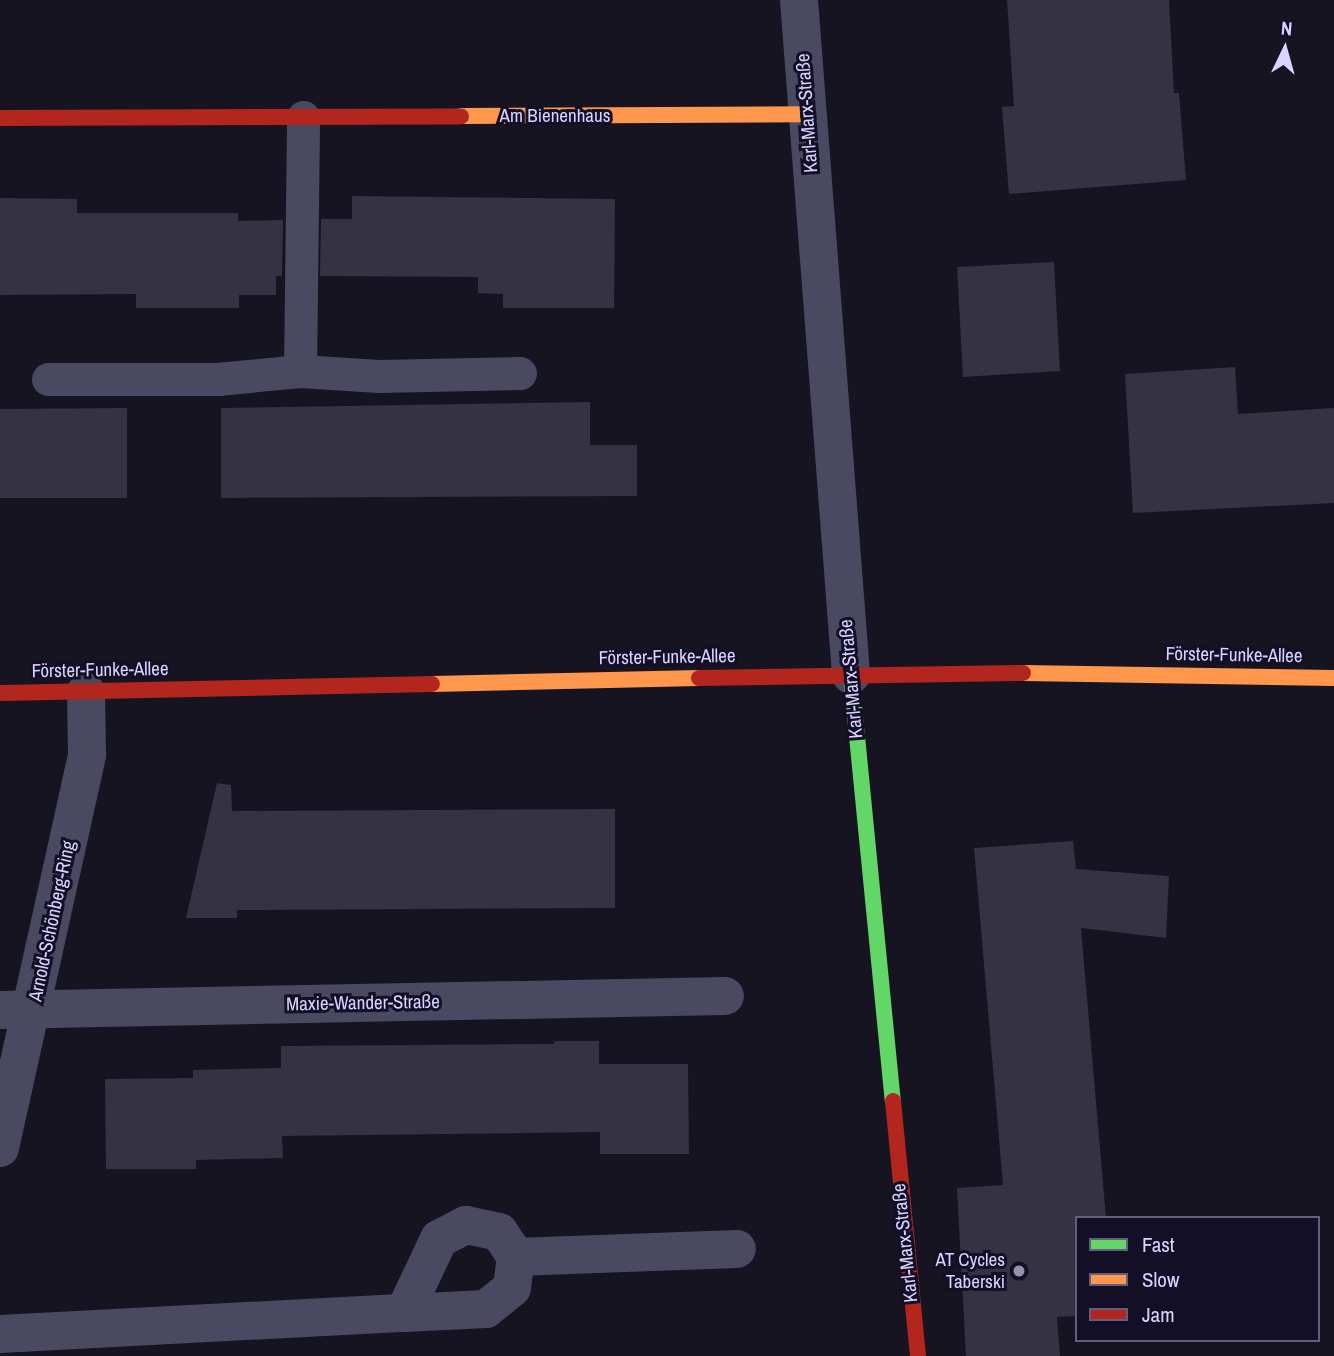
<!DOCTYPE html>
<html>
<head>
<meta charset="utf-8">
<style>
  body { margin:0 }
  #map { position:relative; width:1334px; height:1356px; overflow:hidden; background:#161421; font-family:"Archivo Narrow",sans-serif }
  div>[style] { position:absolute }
  .building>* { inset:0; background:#343243 }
  .lane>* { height:33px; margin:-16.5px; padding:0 16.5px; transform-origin:16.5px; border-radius:16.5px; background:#4a4962 }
  .street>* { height:38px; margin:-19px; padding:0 19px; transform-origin:19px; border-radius:19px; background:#4a4962 }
  .fast>* { height:16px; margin:-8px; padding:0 8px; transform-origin:8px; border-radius:8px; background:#63d668 }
  .slow>* { height:16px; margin:-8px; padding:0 8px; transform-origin:8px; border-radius:8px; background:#ff974d }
  .jam>* { height:16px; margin:-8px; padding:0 8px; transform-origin:8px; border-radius:8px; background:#b3261e }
  .dots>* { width:19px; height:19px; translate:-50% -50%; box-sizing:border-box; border:4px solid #130f26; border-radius:50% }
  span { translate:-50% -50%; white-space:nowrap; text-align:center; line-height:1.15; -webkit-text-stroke:6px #130f26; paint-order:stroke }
  .street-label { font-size:19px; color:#d9d4ff }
  .poi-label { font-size:19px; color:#d9d4ff }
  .right { translate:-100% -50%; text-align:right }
  .legend { position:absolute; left:1075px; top:1216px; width:245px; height:126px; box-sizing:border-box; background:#130f26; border:2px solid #625e7d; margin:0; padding:9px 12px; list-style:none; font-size:21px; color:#d9d4ff }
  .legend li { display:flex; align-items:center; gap:14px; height:35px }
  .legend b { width:35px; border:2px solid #625e7d }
  .north { position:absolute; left:1250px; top:14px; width:70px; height:70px; -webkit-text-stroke:5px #130f26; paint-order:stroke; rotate:5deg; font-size:19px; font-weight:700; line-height:28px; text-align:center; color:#d9d4ff }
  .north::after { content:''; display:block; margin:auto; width:24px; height:32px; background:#d9d4ff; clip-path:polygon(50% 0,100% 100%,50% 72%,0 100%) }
</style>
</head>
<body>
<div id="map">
  <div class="building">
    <i style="clip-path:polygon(1007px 0,1169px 0,1174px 93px,1179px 93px,1186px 180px,1009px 194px,1002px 107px,1014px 106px)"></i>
    <i style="clip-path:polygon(352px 196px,615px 199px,614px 308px,503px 308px,503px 294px,478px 293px,478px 277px,320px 276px,321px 219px,352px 219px)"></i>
    <i style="clip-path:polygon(0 198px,77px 199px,77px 213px,238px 213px,238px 221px,283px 220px,282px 276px,276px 276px,276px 295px,239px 295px,239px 308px,136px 308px,136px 294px,0 295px)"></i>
    <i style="clip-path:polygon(1054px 262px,1060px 371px,963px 377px,957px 267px)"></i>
    <i style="clip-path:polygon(1235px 367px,1238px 414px,1334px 408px,1334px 503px,1133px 513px,1125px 374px)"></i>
    <i style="clip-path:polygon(590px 402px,590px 445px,637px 445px,637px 496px,221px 498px,221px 408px)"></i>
    <i style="clip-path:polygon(127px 408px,127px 498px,0 498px,0 409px)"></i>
    <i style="clip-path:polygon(217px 783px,231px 785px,232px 811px,615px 809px,615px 908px,237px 910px,237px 918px,186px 918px)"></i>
    <i style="clip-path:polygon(1073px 841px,1076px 869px,1169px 876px,1166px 938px,1081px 928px,1106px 1218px,1077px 1218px,1077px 1316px,1057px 1317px,1060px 1356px,966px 1356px,957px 1188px,1003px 1185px,974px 848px)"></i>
    <i style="clip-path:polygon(554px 1041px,599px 1041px,599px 1064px,688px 1064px,689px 1154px,600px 1154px,600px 1132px,282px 1136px,283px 1158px,196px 1160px,196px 1169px,106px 1169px,105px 1079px,193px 1078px,193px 1070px,281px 1068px,281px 1046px,554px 1044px)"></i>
  </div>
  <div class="lane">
    <i style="left:300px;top:371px;width:254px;rotate:-89.3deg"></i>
    <i style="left:48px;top:379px;width:170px"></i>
    <i style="left:218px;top:379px;width:82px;rotate:-5.6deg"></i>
    <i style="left:300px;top:371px;width:79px;rotate:3.6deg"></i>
    <i style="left:379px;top:376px;width:141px;rotate:-1.2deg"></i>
  </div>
  <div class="street">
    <i style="left:799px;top:0;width:677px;rotate:85.59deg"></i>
    <i style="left:0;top:1010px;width:725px;rotate:-1.11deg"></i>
    <i style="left:0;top:1148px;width:403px;rotate:-77.5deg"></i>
    <i style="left:87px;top:754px;width:62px;rotate:-90.9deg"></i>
    <i style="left:516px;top:1257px;width:221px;rotate:-2.1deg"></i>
    <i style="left:0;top:1334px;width:405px;rotate:-3deg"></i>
    <i style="left:404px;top:1313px;width:82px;rotate:-2.8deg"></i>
    <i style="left:486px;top:1309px;width:33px;rotate:-39deg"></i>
    <i style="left:512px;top:1288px;width:31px;rotate:-83deg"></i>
    <i style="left:516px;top:1257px;width:30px;rotate:-124deg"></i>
    <i style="left:499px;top:1232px;width:34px;rotate:-168deg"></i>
    <i style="left:466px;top:1225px;width:30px;rotate:153deg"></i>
    <i style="left:439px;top:1239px;width:82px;rotate:115.3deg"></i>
  </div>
  <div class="fast">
    <i style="left:851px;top:675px;width:428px;rotate:84.4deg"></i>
  </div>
  <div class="slow">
    <i style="left:461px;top:116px;width:346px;rotate:-0.3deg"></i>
    <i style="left:1023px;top:673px;width:311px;rotate:0.9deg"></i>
    <i style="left:432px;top:684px;width:267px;rotate:-1.3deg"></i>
  </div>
  <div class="jam">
    <i style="left:0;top:118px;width:461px;rotate:-0.2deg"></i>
    <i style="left:699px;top:678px;width:324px;rotate:-0.9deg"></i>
    <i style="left:0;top:693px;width:432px;rotate:-1.2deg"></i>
    <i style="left:893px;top:1101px;width:256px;rotate:84.4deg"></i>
  </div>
  <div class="dots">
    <i style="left:1019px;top:1271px;background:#9591b1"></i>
  </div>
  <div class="street-label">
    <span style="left:807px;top:113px;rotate:-94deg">Karl-Marx-Straße</span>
    <span style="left:555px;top:116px">Am Bienenhaus</span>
    <span style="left:1234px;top:655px;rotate:1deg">Förster-Funke-Allee</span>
    <span style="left:667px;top:657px;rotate:-1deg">Förster-Funke-Allee</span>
    <span style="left:100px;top:670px;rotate:-1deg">Förster-Funke-Allee</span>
    <span style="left:851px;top:679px;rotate:-95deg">Karl-Marx-Straße</span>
    <span style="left:52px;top:921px;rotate:-78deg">Arnold-Schönberg-Ring</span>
    <span style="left:363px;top:1003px;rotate:-1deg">Maxie-Wander-Straße</span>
    <span style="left:905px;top:1243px;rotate:-96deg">Karl-Marx-Straße</span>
  </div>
  <div class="poi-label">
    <span class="right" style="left:1005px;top:1271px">AT Cycles<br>Taberski</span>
  </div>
  <ul class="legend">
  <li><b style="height:9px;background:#63d668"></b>Fast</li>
  <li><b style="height:9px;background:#ff974d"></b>Slow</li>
  <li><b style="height:9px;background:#b3261e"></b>Jam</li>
  </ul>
  <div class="north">N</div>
</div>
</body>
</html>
